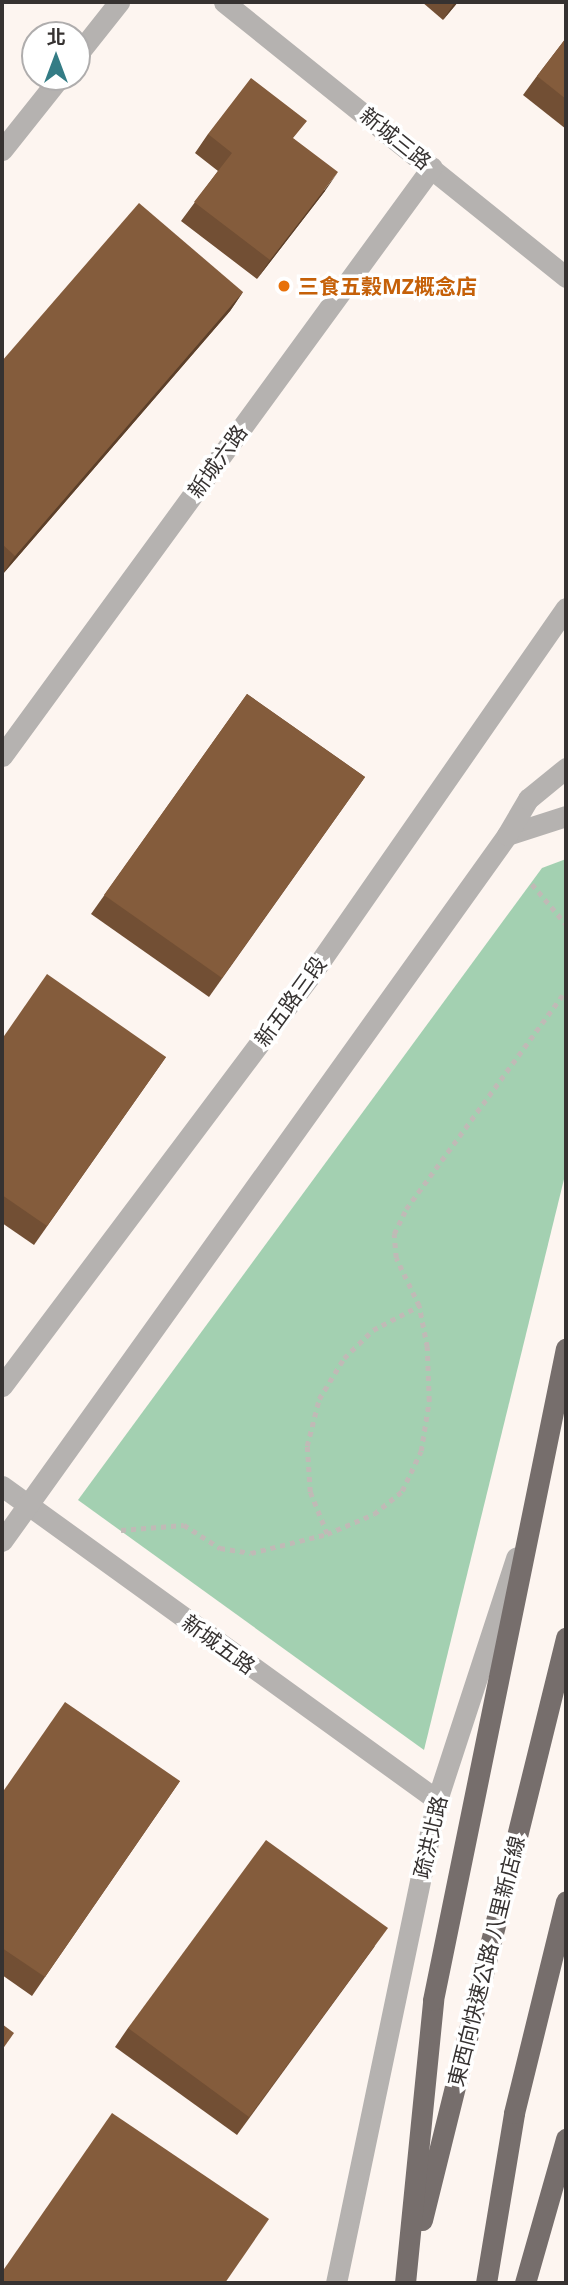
<!DOCTYPE html>
<html>
<head>
<meta charset="utf-8">
<style>
  body { margin:0 }
  #map { position:relative; width:568px; height:2285px; overflow:hidden; background:#fdf5f0; font-family:"Noto Sans","Noto Sans TC",sans-serif }
  div>[style] { position:absolute }
  .green>* { inset:0; background:#a3d0b1 }
  .path>* { height:4.5px; margin-top:-2.25px; transform-origin:0; background:repeating-linear-gradient(90deg,#c0bab6 0 5px,transparent 0 10px) }
  .minor>* { height:21px; margin:-10.5px; padding:0 10.5px; transform-origin:10.5px; border-radius:10.5px; background:#b5b2b0 }
  .tertiary>* { height:21px; margin:-10.5px; padding:0 10.5px; transform-origin:10.5px; border-radius:10.5px; background:#b5b2b0 }
  .trunk>* { height:21px; margin:-10.5px; padding:0 10.5px; transform-origin:10.5px; border-radius:10.5px; background:#766e6c }
  .wall>* { inset:0; background:#724f34 }
  .shaded-wall>* { inset:0; background:#5c402a }
  .building>* { inset:0; background:#845c3c }
  .dots>* { width:19px; height:19px; translate:-50% -50%; box-sizing:border-box; border:4px solid #fff; border-radius:50% }
  span { translate:-50% -50%; white-space:nowrap; text-align:center; line-height:1.15; -webkit-text-stroke:7px #fff; paint-order:stroke }
  .street-label { font-size:21px; color:#363231 }
  .food-label { font-size:21px; color:#c56008; font-weight:700 }
  .left { translate:0 -50%; text-align:left }
  .frame { position:absolute; inset:0; border:4px solid #363231; pointer-events:none }
  .north { position:absolute; left:21px; top:21px; width:70px; height:70px; box-sizing:border-box; background:#fff; border:2px solid #afadad; border-radius:50%; rotate:0deg; font-size:19px; font-weight:700; line-height:28px; text-align:center; color:#363231 }
  .north::after { content:''; display:block; margin:auto; width:24px; height:32px; background:#347c85; clip-path:polygon(50% 0,100% 100%,50% 72%,0 100%) }
</style>
</head>
<body>
<div id="map">
  <div class="green">
    <i style="clip-path:polygon(566px 859px,566px 1171px,424px 1750px,78px 1500px,542px 868px)"></i>
  </div>
  <div class="path">
    <i style="left:532px;top:884px;width:52px;rotate:49.6deg"></i>
    <i style="left:121px;top:1530px;width:63px;rotate:-4.5deg"></i>
    <i style="left:184px;top:1525px;width:43px;rotate:32.6deg"></i>
    <i style="left:220px;top:1548px;width:31px;rotate:9deg"></i>
    <i style="left:251px;top:1553px;width:78px;rotate:-14deg"></i>
    <i style="left:327px;top:1534px;width:51px;rotate:-23.1deg"></i>
    <i style="left:374px;top:1514px;width:36px;rotate:-39deg"></i>
    <i style="left:402px;top:1491px;width:44px;rotate:-64.6deg"></i>
    <i style="left:421px;top:1451px;width:51px;rotate:-80.9deg"></i>
    <i style="left:429px;top:1401px;width:54px;rotate:-92.1deg"></i>
    <i style="left:427px;top:1347px;width:42px;rotate:-101deg"></i>
    <i style="left:419px;top:1306px;width:53px;rotate:-115.6deg"></i>
    <i style="left:396px;top:1258px;width:24px;rotate:-95deg"></i>
    <i style="left:394px;top:1234px;width:28px;rotate:-64deg"></i>
    <i style="left:406px;top:1209px;width:271px;rotate:-53.8deg"></i>
    <i style="left:327px;top:1534px;width:45px;rotate:-112deg"></i>
    <i style="left:310px;top:1492px;width:46px;rotate:-93.7deg"></i>
    <i style="left:307px;top:1446px;width:49px;rotate:-75.7deg"></i>
    <i style="left:319px;top:1399px;width:48px;rotate:-58.6deg"></i>
    <i style="left:344px;top:1358px;width:40px;rotate:-44deg"></i>
    <i style="left:373px;top:1330px;width:52px;rotate:-27.6deg"></i>
  </div>
  <div class="minor">
    <i style="left:224px;top:2px;width:439px;rotate:38.8deg"></i>
    <i style="left:77px;top:55px;width:68px;rotate:-51.6deg"></i>
    <i style="left:2px;top:150px;width:93px;rotate:-51.5deg"></i>
    <i style="left:2px;top:756px;width:729px;rotate:-53.87deg"></i>
    <i style="left:2px;top:1486px;width:536px;rotate:35.82deg"></i>
    <i style="left:336px;top:2283px;width:493px;rotate:-78.2deg"></i>
    <i style="left:437px;top:1800px;width:255px;rotate:-71.9deg"></i>
  </div>
  <div class="tertiary">
    <i style="left:507px;top:835px;width:62px;rotate:-17.9deg"></i>
    <i style="left:2px;top:1386px;width:513px;rotate:-53.09deg"></i>
    <i style="left:310px;top:976px;width:448px;rotate:-55.2deg"></i>
    <i style="left:2px;top:1541px;width:868px;rotate:-54.42deg"></i>
    <i style="left:507px;top:835px;width:42px;rotate:-59.7deg"></i>
    <i style="left:528px;top:799px;width:49px;rotate:-39.2deg"></i>
  </div>
  <div class="trunk">
    <i style="left:422px;top:2220px;width:600px;rotate:-76.1deg"></i>
    <i style="left:405px;top:2283px;width:284px;rotate:-84.3deg"></i>
    <i style="left:433px;top:2000px;width:665px;rotate:-78.47deg"></i>
    <i style="left:486px;top:2283px;width:172px;rotate:-80.6deg"></i>
    <i style="left:514px;top:2113px;width:218px;rotate:-76.2deg"></i>
    <i style="left:525px;top:2283px;width:150px;rotate:-74.1deg"></i>
  </div>
  <div class="wall">
    <i style="clip-path:polygon(422px 2px,458px 2px,443px 20px)"></i>
    <i style="clip-path:polygon(566px 38px,566px 129px,523px 95px,537px 76px)"></i>
    <i style="clip-path:polygon(208px 134px,294px 139px,325px 191px,257px 279px,181px 221px,218px 171px,195px 153px)"></i>
    <i style="clip-path:polygon(243px 292px,230px 311px,2px 575px,2px 361px)"></i>
    <i style="clip-path:polygon(247px 694px,365px 777px,209px 997px,91px 914px)"></i>
    <i style="clip-path:polygon(2px 1039px,166px 1057px,34px 1245px,2px 1223px)"></i>
    <i style="clip-path:polygon(180px 1781px,32px 1996px,2px 1975px,2px 1793px)"></i>
    <i style="clip-path:polygon(375px 1946px,237px 2135px,115px 2047px,128px 2028px)"></i>
  </div>
  <div class="shaded-wall">
    <i style="clip-path:polygon(455px 2px,458px 2px,443px 20px)"></i>
    <i style="clip-path:polygon(338px 172px,325px 191px,257px 279px,270px 260px)"></i>
    <i style="clip-path:polygon(243px 292px,230px 311px,2px 575px,15px 556px)"></i>
  </div>
  <div class="building">
    <i style="clip-path:polygon(566px 38px,566px 99px,537px 76px)"></i>
    <i style="clip-path:polygon(251px 78px,307px 121px,293px 138px,338px 172px,270px 260px,194px 202px,232px 153px,208px 134px)"></i>
    <i style="clip-path:polygon(139px 203px,243px 292px,15px 556px,2px 544px,2px 361px)"></i>
    <i style="clip-path:polygon(247px 694px,365px 777px,222px 978px,104px 895px)"></i>
    <i style="clip-path:polygon(47px 974px,166px 1057px,47px 1226px,2px 1195px,2px 1039px)"></i>
    <i style="clip-path:polygon(65px 1702px,180px 1781px,45px 1977px,2px 1948px,2px 1793px)"></i>
    <i style="clip-path:polygon(266px 1840px,388px 1928px,249px 2117px,128px 2028px)"></i>
    <i style="clip-path:polygon(2px 2024px,14px 2033px,2px 2050px)"></i>
    <i style="clip-path:polygon(112px 2113px,269px 2219px,225px 2283px,2px 2283px,2px 2272px)"></i>
  </div>
  <div class="dots">
    <i style="left:284px;top:286px;background:#e8710a"></i>
  </div>
  <div class="street-label">
    <span style="left:396px;top:138px;rotate:39deg">新城三路</span>
    <span style="left:217px;top:461px;rotate:-54deg">新城六路</span>
    <span style="left:290px;top:1001px;rotate:-54deg">新五路三段</span>
    <span style="left:219px;top:1644px;rotate:36deg">新城五路</span>
    <span style="left:430px;top:1837px;rotate:-77deg">疏洪北路</span>
    <span style="left:486px;top:1961px;rotate:-76deg">東西向快速公路 八里新店線</span>
  </div>
  <div class="food-label">
    <span class="left" style="left:298px;top:286px">三食五穀MZ概念店</span>
  </div>
  <div class="frame"></div>
  <div class="north">北</div>
</div>
</body>
</html>
